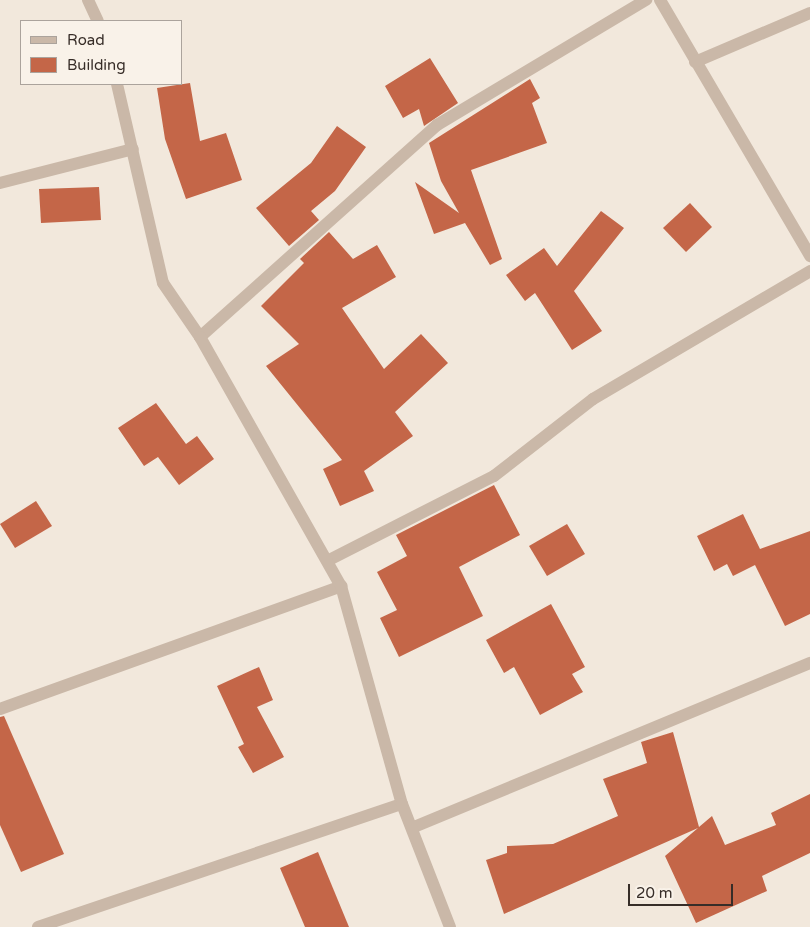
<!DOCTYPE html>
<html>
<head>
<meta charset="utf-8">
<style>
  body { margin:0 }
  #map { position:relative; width:810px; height:927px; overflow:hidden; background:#f2e8dc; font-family:"Varela Round",sans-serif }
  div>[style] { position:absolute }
  .building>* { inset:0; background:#c46648 }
  .minor>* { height:12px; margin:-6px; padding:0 6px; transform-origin:6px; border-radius:6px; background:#cab8a8 }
  .tertiary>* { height:12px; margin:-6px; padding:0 6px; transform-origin:6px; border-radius:6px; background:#cab8a8 }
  span { translate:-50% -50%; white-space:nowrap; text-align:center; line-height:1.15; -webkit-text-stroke:5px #f9f2e9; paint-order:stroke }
  .legend { position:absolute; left:20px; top:20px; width:162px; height:65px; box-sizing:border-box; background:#f9f2e9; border:1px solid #aba39c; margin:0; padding:6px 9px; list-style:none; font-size:15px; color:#372d28 }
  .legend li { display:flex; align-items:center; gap:10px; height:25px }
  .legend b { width:25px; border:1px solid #aba39c }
  .scale { position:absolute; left:628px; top:884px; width:105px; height:22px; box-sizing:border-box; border:2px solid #372d28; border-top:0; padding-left:6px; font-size:15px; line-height:18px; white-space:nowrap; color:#372d28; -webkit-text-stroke:4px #f9f2e9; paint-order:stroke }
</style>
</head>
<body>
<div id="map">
  <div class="building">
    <i style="clip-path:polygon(430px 58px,458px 103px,424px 126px,419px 109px,403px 118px,385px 86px)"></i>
    <i style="clip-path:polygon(530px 79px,540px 98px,532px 103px,547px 143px,471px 170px,502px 259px,490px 265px,465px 223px,434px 234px,415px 182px,459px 213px,441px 181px,429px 143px)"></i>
    <i style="clip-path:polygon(190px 83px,200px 141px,226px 133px,242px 180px,186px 199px,165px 139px,157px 88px)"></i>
    <i style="clip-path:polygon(337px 126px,366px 147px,335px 191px,311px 211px,319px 220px,289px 246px,256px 208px,311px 163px)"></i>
    <i style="clip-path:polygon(99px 187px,101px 220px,41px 223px,39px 189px)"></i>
    <i style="clip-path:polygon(690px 203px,712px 227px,686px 252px,663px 228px)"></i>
    <i style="clip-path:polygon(601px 211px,624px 228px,574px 291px,602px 331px,572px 350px,535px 293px,525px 301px,506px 275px,544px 248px,557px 266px)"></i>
    <i style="clip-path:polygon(329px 232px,353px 259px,377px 245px,396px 277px,342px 308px,384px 369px,421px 334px,448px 363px,395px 412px,413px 436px,364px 471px,374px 491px,340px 506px,323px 469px,342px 460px,266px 366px,299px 344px,261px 306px,304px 263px,300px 259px)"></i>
    <i style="clip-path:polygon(156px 403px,186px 444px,197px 436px,214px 459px,179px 485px,158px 457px,144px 466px,118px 428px)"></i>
    <i style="clip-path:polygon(494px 485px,520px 535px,459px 567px,483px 616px,399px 657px,380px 618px,397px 610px,377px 572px,407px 556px,396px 535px)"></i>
    <i style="clip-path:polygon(36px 501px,52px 526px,15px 548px,0 524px)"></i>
    <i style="clip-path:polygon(743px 514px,760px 549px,810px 531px,810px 614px,785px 626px,755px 565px,733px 576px,727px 564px,714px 571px,697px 536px)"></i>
    <i style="clip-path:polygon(567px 524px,585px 554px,547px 576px,529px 546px)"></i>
    <i style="clip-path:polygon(551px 604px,585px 667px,572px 674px,583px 692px,540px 715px,514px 667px,504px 673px,486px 640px)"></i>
    <i style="clip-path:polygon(259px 667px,273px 700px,257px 707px,284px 757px,253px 773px,238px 747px,244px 744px,217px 686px)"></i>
    <i style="clip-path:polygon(4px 716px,64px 854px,21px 872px,0 825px,0 717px)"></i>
    <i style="clip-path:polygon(673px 732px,699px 827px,712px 816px,725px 845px,776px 825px,771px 813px,810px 794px,810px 853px,762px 876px,767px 891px,696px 923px,665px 856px,698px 828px,504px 914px,486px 860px,507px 853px,507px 846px,553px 844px,618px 816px,603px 779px,647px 763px,641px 742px)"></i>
    <i style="clip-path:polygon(318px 852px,349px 927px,305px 927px,280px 868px)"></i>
  </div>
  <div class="minor">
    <i style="left:660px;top:0;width:297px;rotate:59.6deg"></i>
    <i style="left:695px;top:62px;width:125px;rotate:-23.1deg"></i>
    <i style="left:0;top:183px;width:137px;rotate:-14.3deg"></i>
    <i style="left:200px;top:337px;width:318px;rotate:-41.8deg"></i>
    <i style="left:437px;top:125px;width:244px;rotate:-30.9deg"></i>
    <i style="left:329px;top:560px;width:185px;rotate:-27deg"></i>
    <i style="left:494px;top:476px;width:125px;rotate:-37.9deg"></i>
    <i style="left:593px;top:399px;width:252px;rotate:-30.5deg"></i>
    <i style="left:0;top:709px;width:363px;rotate:-19.8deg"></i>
    <i style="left:414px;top:827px;width:429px;rotate:-22.5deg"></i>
    <i style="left:38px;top:927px;width:384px;rotate:-18.7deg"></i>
  </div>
  <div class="tertiary">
    <i style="left:88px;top:0;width:23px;rotate:65deg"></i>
    <i style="left:117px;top:84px;width:204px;rotate:77deg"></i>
    <i style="left:163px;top:283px;width:65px;rotate:55.6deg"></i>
    <i style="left:200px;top:337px;width:286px;rotate:60.5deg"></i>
    <i style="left:341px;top:586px;width:226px;rotate:74.4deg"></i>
    <i style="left:402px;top:804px;width:132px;rotate:68.7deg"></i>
  </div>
  <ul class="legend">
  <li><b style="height:6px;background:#cab8a8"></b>Road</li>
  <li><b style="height:14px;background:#c46648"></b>Building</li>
  </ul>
  <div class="scale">20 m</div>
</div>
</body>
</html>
